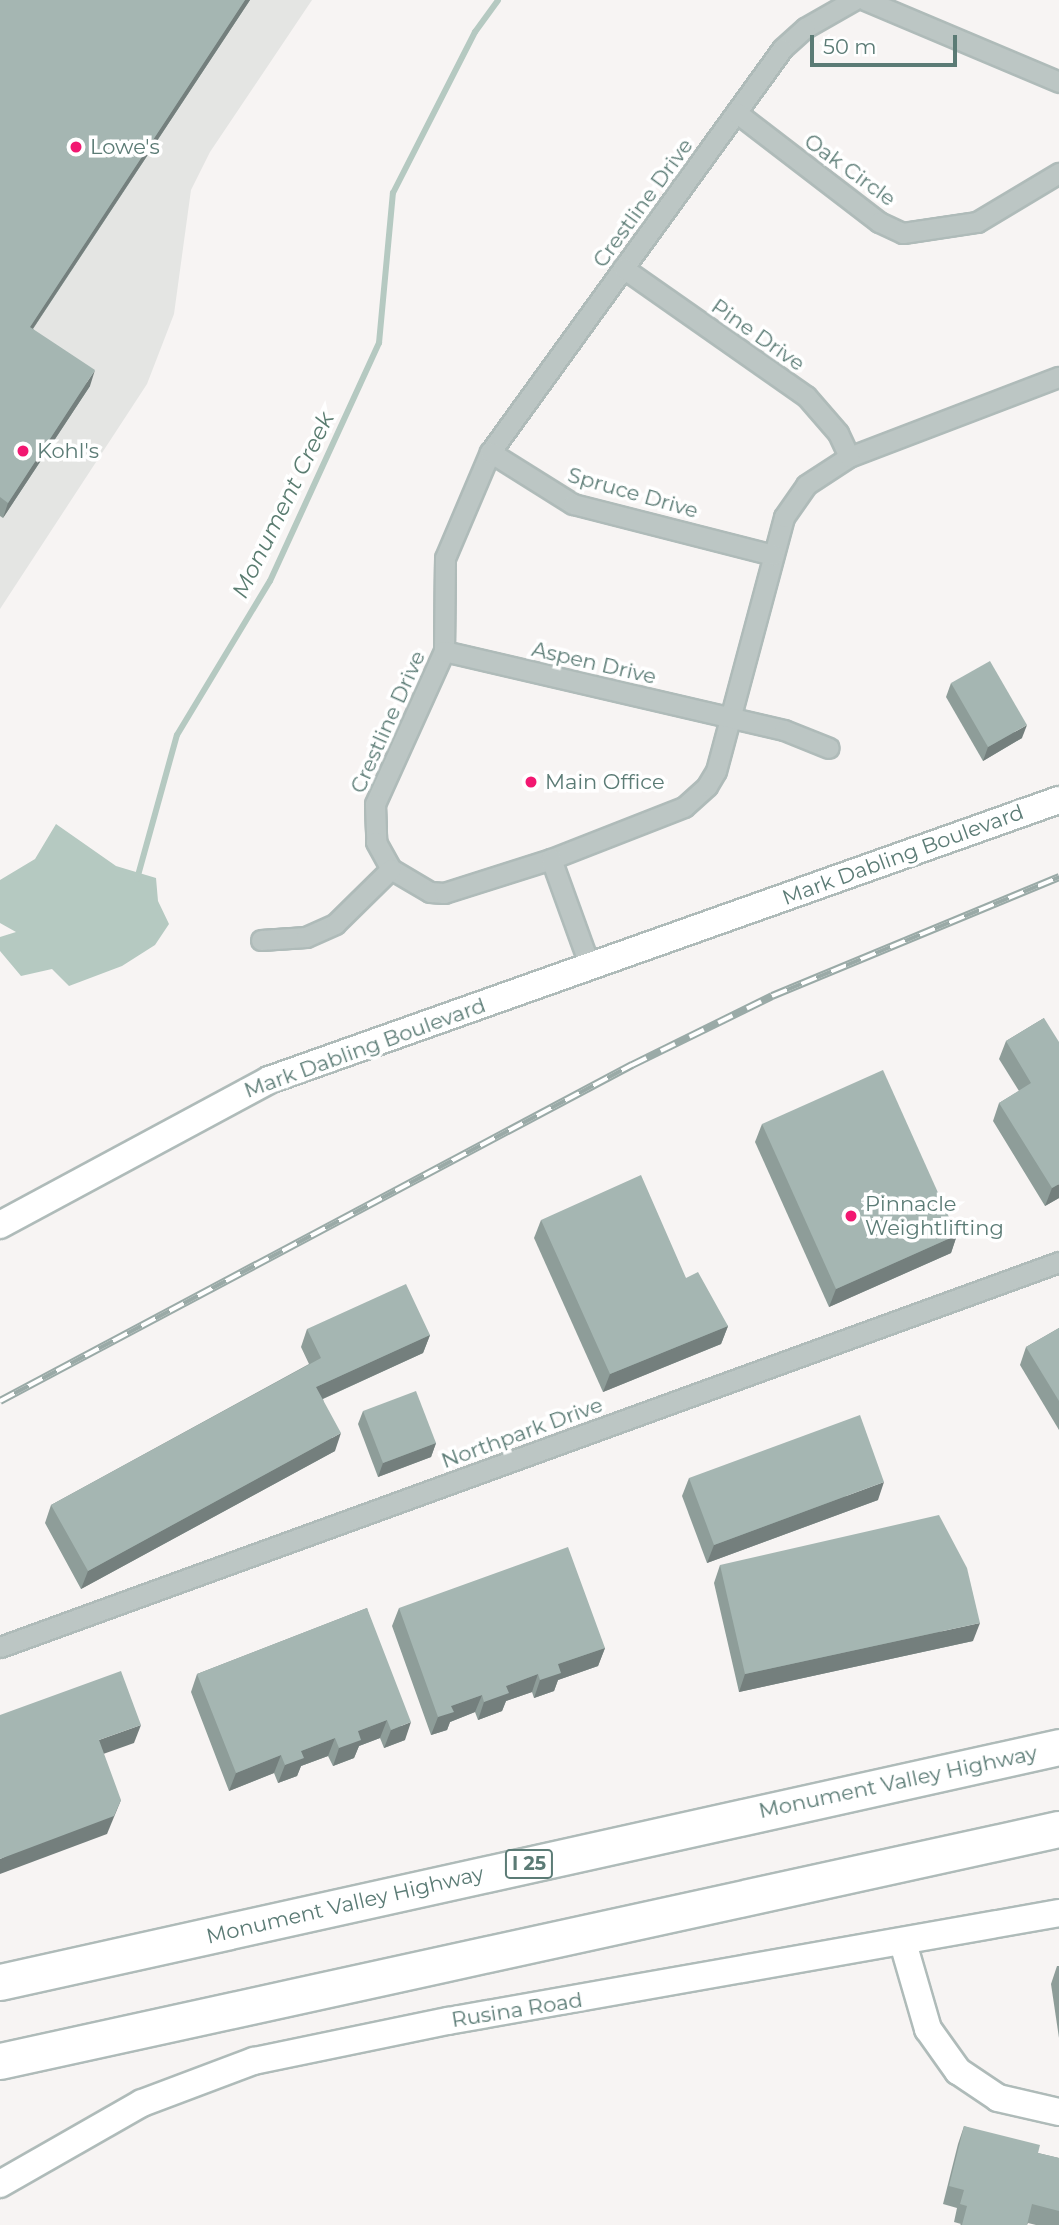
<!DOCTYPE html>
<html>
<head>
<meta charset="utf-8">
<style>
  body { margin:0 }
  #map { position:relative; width:1059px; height:2225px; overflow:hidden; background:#f7f4f3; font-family:Montserrat,sans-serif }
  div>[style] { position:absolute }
  .built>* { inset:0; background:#e4e5e3 }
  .water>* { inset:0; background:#b5c9c1 }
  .stream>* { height:6px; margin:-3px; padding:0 3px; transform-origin:3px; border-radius:3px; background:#b5c9c1 }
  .roads { filter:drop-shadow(2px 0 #afbbb9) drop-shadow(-2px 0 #afbbb9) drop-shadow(0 2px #afbbb9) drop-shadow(0 -2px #afbbb9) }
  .street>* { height:19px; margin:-9.5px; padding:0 9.5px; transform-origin:9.5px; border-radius:9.5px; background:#bcc6c4 }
  .secondary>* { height:26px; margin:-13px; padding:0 13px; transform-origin:13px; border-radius:13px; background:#fff }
  .highway>* { height:35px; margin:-17.5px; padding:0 17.5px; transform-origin:17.5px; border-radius:17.5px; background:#fff }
  .rail>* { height:8px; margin-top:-4px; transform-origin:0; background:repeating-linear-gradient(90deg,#fff 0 16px,#9aaaa7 0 32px); box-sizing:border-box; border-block:2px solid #9aaaa7 }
  .wall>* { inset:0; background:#8e9d99 }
  .shaded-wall>* { inset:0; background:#747f7d }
  .building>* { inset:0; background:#a5b6b2 }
  .dots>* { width:19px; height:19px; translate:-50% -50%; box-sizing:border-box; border:4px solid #fff; border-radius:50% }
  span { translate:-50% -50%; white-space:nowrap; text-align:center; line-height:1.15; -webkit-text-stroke:7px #fff; paint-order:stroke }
  .shield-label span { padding:2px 5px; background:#fff; border:2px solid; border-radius:5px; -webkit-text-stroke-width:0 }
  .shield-label { font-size:19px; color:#5b7b75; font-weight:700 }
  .poi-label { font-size:21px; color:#5b7b75 }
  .left { translate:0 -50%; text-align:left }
  .street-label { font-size:21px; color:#5b7b75 }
  .water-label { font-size:23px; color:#5a7c70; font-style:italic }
  .scale { position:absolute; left:810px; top:35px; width:147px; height:32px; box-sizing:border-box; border:4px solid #5b7b75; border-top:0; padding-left:9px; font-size:21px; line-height:24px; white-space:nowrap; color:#5b7b75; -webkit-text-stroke:5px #fff; paint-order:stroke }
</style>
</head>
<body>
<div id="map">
  <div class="built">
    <i style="clip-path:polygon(0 0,312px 0,210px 152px,191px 190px,174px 314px,147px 384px,0 609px)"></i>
  </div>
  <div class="water">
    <i style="clip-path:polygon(56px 824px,116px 866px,156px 878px,158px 901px,169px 924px,155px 945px,122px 966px,69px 986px,52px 969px,21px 976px,0 951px,0 937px,16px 932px,0 923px,0 880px,35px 859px)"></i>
  </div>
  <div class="stream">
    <i style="left:137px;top:879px;width:149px;rotate:-74.5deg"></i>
    <i style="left:177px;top:735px;width:180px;rotate:-58.9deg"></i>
    <i style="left:270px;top:581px;width:262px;rotate:-65.4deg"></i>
    <i style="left:379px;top:343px;width:151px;rotate:-84.7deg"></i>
    <i style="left:393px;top:193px;width:181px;rotate:-63deg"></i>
    <i style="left:475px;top:32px;width:39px;rotate:-54deg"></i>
  </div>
  <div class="roads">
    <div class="street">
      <i style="left:854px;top:0;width:56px;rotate:150.3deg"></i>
      <i style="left:805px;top:28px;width:31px;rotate:138deg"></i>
      <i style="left:782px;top:49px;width:498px;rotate:125.9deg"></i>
      <i style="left:490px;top:452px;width:115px;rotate:113deg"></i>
      <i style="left:445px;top:558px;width:93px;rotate:90.6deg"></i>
      <i style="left:444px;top:651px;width:168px;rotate:114.3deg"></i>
      <i style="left:375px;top:804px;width:38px;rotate:88deg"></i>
      <i style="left:376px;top:842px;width:31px;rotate:61deg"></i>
      <i style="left:391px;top:869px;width:45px;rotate:30.5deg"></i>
      <i style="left:430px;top:892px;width:14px;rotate:4deg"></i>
      <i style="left:444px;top:893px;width:112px;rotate:-17.6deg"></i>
      <i style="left:551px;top:859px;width:143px;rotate:-21.4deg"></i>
      <i style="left:684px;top:807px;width:31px;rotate:-42deg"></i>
      <i style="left:707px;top:786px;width:17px;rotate:-59deg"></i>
      <i style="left:716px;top:771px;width:263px;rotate:-75deg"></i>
      <i style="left:784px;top:517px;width:39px;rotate:-55deg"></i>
      <i style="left:806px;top:485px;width:51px;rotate:-33.1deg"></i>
      <i style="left:849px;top:457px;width:225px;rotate:-20.9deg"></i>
      <i style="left:865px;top:0;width:211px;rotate:22.9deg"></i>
      <i style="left:737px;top:113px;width:179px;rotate:37.5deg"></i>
      <i style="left:879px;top:222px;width:26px;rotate:25deg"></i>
      <i style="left:903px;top:233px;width:75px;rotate:-8.5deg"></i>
      <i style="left:977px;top:222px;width:96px;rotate:-30.9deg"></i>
      <i style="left:623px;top:268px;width:223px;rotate:35deg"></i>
      <i style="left:806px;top:396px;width:49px;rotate:49.1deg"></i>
      <i style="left:838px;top:433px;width:26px;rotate:65deg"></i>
      <i style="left:490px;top:452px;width:98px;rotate:32.1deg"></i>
      <i style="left:573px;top:504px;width:206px;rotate:14.3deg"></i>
      <i style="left:444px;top:651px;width:349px;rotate:13.1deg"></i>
      <i style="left:784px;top:730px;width:48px;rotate:21.8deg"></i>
      <i style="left:551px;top:859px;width:115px;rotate:70.1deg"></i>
      <i style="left:261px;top:940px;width:45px;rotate:-3.8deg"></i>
      <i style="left:306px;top:937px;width:32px;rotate:-24deg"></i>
      <i style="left:335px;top:924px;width:78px;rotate:-44.5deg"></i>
      <i style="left:0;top:1647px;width:1127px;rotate:-19.98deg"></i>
    </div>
    <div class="secondary">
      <i style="left:0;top:1225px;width:306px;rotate:-28.3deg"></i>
      <i style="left:269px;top:1080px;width:838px;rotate:-19.52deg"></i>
      <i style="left:903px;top:1943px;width:90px;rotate:73.8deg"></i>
      <i style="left:928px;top:2029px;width:52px;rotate:54.5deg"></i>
      <i style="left:958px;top:2071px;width:48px;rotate:34deg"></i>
      <i style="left:998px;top:2098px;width:63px;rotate:12.9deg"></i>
      <i style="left:0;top:2184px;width:163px;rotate:-29.7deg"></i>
      <i style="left:142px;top:2103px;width:120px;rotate:-20.6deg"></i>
      <i style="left:254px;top:2061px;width:198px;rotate:-11.7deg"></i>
      <i style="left:448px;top:2021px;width:620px;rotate:-10.02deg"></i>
    </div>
    <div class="highway">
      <i style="left:0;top:1982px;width:1085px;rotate:-12.51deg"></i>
      <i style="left:0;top:2061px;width:1084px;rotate:-12.36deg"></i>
    </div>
  </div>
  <div class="rail">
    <i style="left:0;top:1401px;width:716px;rotate:-28deg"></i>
    <i style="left:632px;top:1065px;width:156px;rotate:-26.2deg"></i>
    <i style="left:772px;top:996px;width:311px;rotate:-22.5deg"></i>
  </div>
  <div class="wall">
    <i style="clip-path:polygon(0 0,250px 0,33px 329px,90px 386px,3px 518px,0 516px)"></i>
    <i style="clip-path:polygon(951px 683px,1022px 738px,983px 761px,946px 697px)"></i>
    <i style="clip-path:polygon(1044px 1018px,1059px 1198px,1045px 1206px,993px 1121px,999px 1103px,1019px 1091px,999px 1059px,1006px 1041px)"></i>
    <i style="clip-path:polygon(762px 1124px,957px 1235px,951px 1253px,829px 1307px,755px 1142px)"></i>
    <i style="clip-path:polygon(541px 1220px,686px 1278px,728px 1326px,721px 1344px,603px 1392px,534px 1238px)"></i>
    <i style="clip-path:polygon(1059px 1328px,1059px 1430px,1020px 1365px,1026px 1347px)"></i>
    <i style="clip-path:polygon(307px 1329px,430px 1335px,423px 1353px,323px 1399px,335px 1451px,81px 1589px,45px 1523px,51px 1505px,309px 1364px,301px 1347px)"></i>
    <i style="clip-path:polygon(363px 1411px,436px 1443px,431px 1457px,378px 1477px,358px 1424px)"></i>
    <i style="clip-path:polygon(689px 1478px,878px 1500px,707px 1563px,682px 1496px)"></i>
    <i style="clip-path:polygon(720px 1565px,973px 1641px,739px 1692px,714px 1583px)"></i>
    <i style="clip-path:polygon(367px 1608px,405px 1740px,384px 1748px,380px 1738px,359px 1746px,354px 1758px,333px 1766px,328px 1756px,301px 1766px,297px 1776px,278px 1783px,274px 1773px,229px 1791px,191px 1692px,197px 1674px)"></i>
    <i style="clip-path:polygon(399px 1608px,605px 1648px,598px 1666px,558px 1680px,554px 1691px,534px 1698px,532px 1692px,506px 1701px,502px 1711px,478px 1720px,475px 1712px,450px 1722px,447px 1730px,431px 1735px,392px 1626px)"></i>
    <i style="clip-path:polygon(1057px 1966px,1059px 1966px,1059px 2038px,1051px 1984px)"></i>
    <i style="clip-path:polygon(964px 2126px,1038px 2153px,1059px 2158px,1059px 2225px,1036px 2225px,1028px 2223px,1027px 2225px,960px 2225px,961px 2224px,954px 2222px,957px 2208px,943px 2204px,958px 2144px)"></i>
  </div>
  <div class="shaded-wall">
    <i style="clip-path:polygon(245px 0,250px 0,24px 342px,30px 327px)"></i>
    <i style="clip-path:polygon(95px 370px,90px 386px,3px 518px,8px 503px)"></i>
    <i style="clip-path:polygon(1027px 725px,1022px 738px,983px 761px,988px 747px)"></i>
    <i style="clip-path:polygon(1059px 1184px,1059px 1198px,1045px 1206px,1052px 1188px)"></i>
    <i style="clip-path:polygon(957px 1235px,951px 1253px,829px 1307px,836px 1289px)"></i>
    <i style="clip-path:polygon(728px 1326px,721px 1344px,603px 1392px,610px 1374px)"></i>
    <i style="clip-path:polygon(430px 1335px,423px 1353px,309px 1405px,316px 1387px)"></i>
    <i style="clip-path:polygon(341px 1433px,335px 1451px,81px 1589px,88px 1571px)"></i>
    <i style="clip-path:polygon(436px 1443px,431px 1457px,378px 1477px,383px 1463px)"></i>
    <i style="clip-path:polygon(884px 1482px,878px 1500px,707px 1563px,714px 1545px)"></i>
    <i style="clip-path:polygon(980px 1623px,973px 1641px,739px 1692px,745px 1674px)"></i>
    <i style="clip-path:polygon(605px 1648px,598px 1666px,558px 1680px,554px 1691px,534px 1698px,540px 1680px,558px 1664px)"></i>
    <i style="clip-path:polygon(538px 1674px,532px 1692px,506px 1701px,502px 1711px,478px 1720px,484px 1702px,506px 1686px)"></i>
    <i style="clip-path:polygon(482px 1695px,475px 1712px,450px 1722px,447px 1730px,431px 1735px,438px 1717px,451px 1706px)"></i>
    <i style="clip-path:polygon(387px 1720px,380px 1738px,359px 1746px,354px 1758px,333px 1766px,339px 1748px,358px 1731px)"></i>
    <i style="clip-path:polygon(411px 1722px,405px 1740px,384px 1748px,391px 1730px)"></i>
    <i style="clip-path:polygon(141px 1725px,134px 1743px,92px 1758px,99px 1740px)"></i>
    <i style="clip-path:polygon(335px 1738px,328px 1756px,301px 1766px,297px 1776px,278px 1783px,285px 1765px,301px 1751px)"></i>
    <i style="clip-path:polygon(281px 1755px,274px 1773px,229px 1791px,236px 1773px)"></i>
    <i style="clip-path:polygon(121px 1800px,107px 1834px,0 1874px,0 1859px)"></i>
  </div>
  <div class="building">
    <i style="clip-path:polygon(0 0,245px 0,30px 327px,95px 370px,8px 503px,0 497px)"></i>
    <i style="clip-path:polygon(990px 661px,1027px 725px,988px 747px,951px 683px)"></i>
    <i style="clip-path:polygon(1044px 1018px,1059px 1042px,1059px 1184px,1052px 1188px,999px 1103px,1031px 1083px,1006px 1041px)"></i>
    <i style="clip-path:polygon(883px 1070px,957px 1235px,836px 1289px,762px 1124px)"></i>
    <i style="clip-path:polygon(641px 1175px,686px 1278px,698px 1272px,728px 1326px,610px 1374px,541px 1220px)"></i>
    <i style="clip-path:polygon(406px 1284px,430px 1335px,316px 1387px,341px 1433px,88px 1571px,51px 1505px,321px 1358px,307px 1329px)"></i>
    <i style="clip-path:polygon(1059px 1328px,1059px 1401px,1026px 1347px)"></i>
    <i style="clip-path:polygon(416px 1391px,436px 1443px,383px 1463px,363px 1411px)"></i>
    <i style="clip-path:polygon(860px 1415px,884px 1482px,714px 1545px,689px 1478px)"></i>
    <i style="clip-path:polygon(939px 1515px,967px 1568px,980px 1623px,745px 1674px,720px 1565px)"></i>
    <i style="clip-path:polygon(568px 1547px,605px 1648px,558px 1664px,561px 1673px,540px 1680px,538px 1674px,506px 1686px,509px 1693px,484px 1702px,482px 1695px,451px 1706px,454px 1712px,438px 1717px,399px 1608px)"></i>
    <i style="clip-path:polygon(367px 1608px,411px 1722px,391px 1730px,387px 1720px,358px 1731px,361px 1740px,339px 1748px,335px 1738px,301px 1751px,304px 1758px,285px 1765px,281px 1755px,236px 1773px,197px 1674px)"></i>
    <i style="clip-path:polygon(121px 1671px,141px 1725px,99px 1740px,121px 1800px,114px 1816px,0 1859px,0 1715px)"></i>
    <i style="clip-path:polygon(964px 2126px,1040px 2145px,1038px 2153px,1059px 2158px,1059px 2211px,1032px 2204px,1027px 2225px,962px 2225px,967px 2206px,960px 2204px,964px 2190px,949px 2186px)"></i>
  </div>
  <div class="dots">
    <i style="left:76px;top:147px;background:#f21871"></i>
    <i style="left:23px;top:451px;background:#f21871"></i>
    <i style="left:531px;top:782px;background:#f21871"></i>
    <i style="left:851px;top:1216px;background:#f21871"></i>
  </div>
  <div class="shield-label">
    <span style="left:529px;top:1864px">I 25</span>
  </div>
  <div class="poi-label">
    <span class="left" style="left:90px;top:147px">Lowe's</span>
    <span class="left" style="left:37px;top:451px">Kohl's</span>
    <span class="left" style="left:545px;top:782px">Main Office</span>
    <span class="left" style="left:865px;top:1216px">Pinnacle<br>Weightlifting</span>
  </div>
  <div class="street-label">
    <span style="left:850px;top:170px;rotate:36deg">Oak Circle</span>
    <span style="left:643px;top:203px;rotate:-54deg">Crestline Drive</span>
    <span style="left:758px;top:335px;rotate:35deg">Pine Drive</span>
    <span style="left:633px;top:493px;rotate:16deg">Spruce Drive</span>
    <span style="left:594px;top:663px;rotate:13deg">Aspen Drive</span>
    <span style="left:388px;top:722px;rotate:-66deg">Crestline Drive</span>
    <span style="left:903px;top:855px;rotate:-20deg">Mark Dabling Boulevard</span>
    <span style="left:365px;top:1048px;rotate:-20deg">Mark Dabling Boulevard</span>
    <span style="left:522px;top:1433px;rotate:-20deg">Northpark Drive</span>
    <span style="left:898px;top:1782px;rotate:-12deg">Monument Valley Highway</span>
    <span style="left:345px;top:1905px;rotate:-13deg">Monument Valley Highway</span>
    <span style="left:517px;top:2010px;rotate:-9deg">Rusina Road</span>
  </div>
  <div class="water-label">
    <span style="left:283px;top:505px;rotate:-64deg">Monument Creek</span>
  </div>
  <div class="scale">50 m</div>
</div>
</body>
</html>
